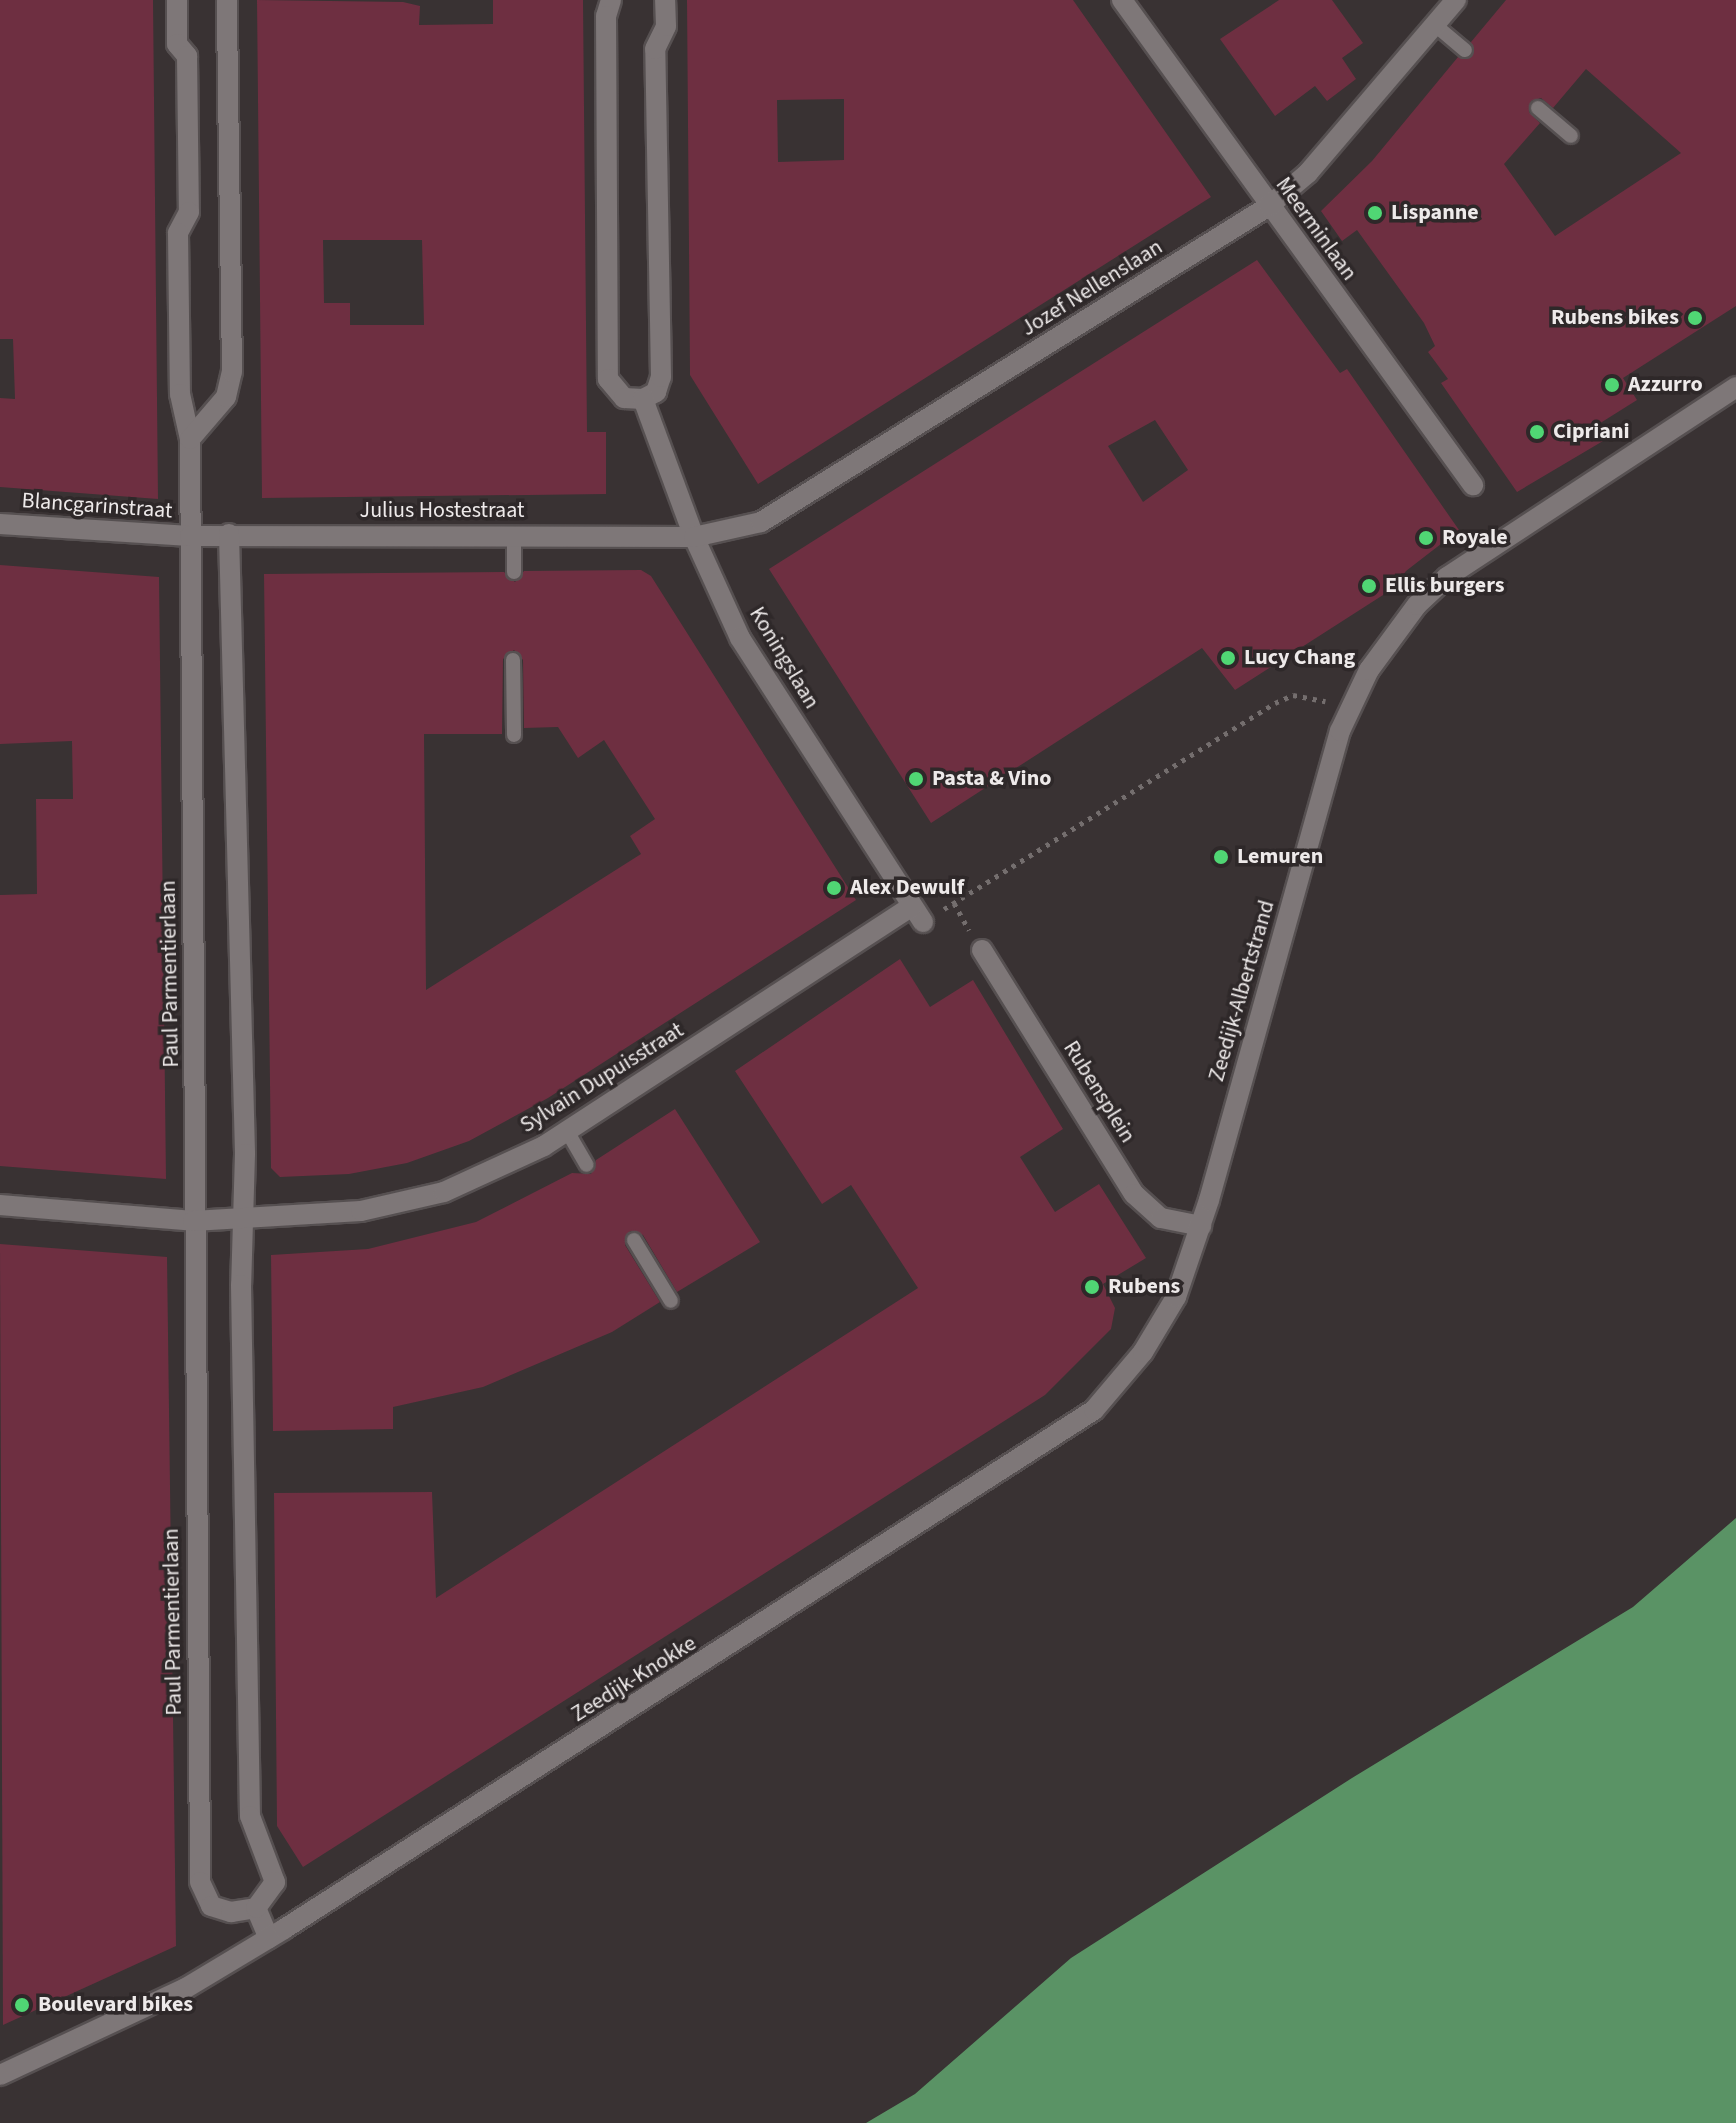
<!DOCTYPE html>
<html>
<head>
<meta charset="utf-8">
<style>
  body { margin:0 }
  #map { position:relative; width:1736px; height:2123px; overflow:hidden; background:#393233; font-family:"Source Sans 3",sans-serif }
  div>[style] { position:absolute }
  .water>* { inset:0; background:#5a9365 }
  .building>* { inset:0; background:#6e2f41 }
  .path>* { height:5px; margin-top:-2.5px; transform-origin:0; background:repeating-linear-gradient(90deg,#746e6e 0 4px,transparent 0 10px) }
  .roads { filter:drop-shadow(2px 0 #565051) drop-shadow(-2px 0 #565051) drop-shadow(0 2px #565051) drop-shadow(0 -2px #565051) }
  .lane>* { height:14px; margin:-7px; padding:0 7px; transform-origin:7px; border-radius:7px; background:#7e7778 }
  .street>* { height:20px; margin:-10px; padding:0 10px; transform-origin:10px; border-radius:10px; background:#7e7778 }
  .dots>* { width:22px; height:22px; translate:-50% -50%; box-sizing:border-box; border:4px solid #2e2829; border-radius:50% }
  span { translate:-50% -50%; white-space:nowrap; text-align:center; line-height:1.15; -webkit-text-stroke:7px #2e2829; paint-order:stroke }
  .poi-label { font-size:22px; color:#eeeaea; font-weight:700 }
  .left { translate:0 -50%; text-align:left }
  .right { translate:-100% -50%; text-align:right }
  .street-label { font-size:22px; color:#eeeaea }
</style>
</head>
<body>
<div id="map">
  <div class="water">
    <i style="clip-path:polygon(1736px 1518px,1736px 2123px,866px 2123px,915px 2094px,1071px 1958px,1352px 1778px,1633px 1607px)"></i>
  </div>
  <div class="building">
    <i style="clip-path:polygon(0 0,153px 0,158px 499px,0 487px,0 398px,15px 399px,13px 339px,0 339px)"></i>
    <i style="clip-path:polygon(evenodd,257px 0,403px 2px,420px 6px,419px 25px,493px 24px,493px 0,583px 0,587px 432px,606px 432px,606px 494px,262px 498px,257px 0,323px 240px,422px 240px,424px 325px,350px 325px,350px 303px,324px 303px,323px 240px)"></i>
    <i style="clip-path:polygon(evenodd,687px 0,1073px 0,1211px 197px,758px 484px,690px 375px,687px 0,844px 99px,844px 160px,778px 162px,777px 100px,844px 99px)"></i>
    <i style="clip-path:polygon(1279px 0,1332px 0,1363px 43px,1342px 58px,1356px 79px,1327px 101px,1315px 86px,1275px 116px,1220px 39px)"></i>
    <i style="clip-path:polygon(evenodd,1506px 0,1736px 0,1736px 306px,1623px 378px,1637px 400px,1594px 427px,1603px 441px,1517px 492px,1441px 383px,1448px 379px,1428px 352px,1435px 346px,1424px 323px,1357px 230px,1342px 241px,1321px 211px,1372px 161px,1458px 57px,1472px 57px,1471px 42px,1506px 0,1586px 69px,1681px 153px,1555px 236px,1504px 164px,1540px 123px,1529px 112px,1531px 101px,1541px 98px,1553px 108px,1586px 69px)"></i>
    <i style="clip-path:polygon(evenodd,1257px 260px,1340px 373px,1347px 369px,1459px 530px,1406px 571px,1394px 588px,1235px 690px,1202px 648px,931px 823px,769px 569px,1257px 260px,1155px 420px,1188px 470px,1143px 502px,1108px 446px,1155px 420px)"></i>
    <i style="clip-path:polygon(0 565px,159px 577px,166px 1179px,0 1166px,0 895px,37px 894px,36px 799px,73px 799px,72px 741px,0 744px)"></i>
    <i style="clip-path:polygon(evenodd,641px 570px,651px 576px,856px 900px,548px 1098px,469px 1141px,407px 1163px,349px 1174px,280px 1177px,271px 1168px,264px 574px,504px 572px,515px 582px,524px 571px,641px 570px,514px 650px,523px 660px,524px 728px,558px 727px,578px 758px,604px 740px,655px 819px,630px 836px,641px 854px,426px 990px,424px 734px,502px 734px,503px 659px,514px 650px)"></i>
    <i style="clip-path:polygon(900px 959px,930px 1007px,973px 980px,1063px 1129px,1020px 1157px,1055px 1212px,1099px 1184px,1146px 1258px,1103px 1284px,1115px 1308px,1111px 1329px,1045px 1395px,303px 1867px,277px 1826px,274px 1493px,432px 1492px,436px 1598px,918px 1288px,851px 1185px,822px 1204px,735px 1071px)"></i>
    <i style="clip-path:polygon(675px 1109px,760px 1242px,677px 1292px,643px 1235px,630px 1231px,625px 1245px,660px 1302px,612px 1332px,483px 1387px,393px 1407px,393px 1429px,273px 1431px,271px 1255px,368px 1249px,476px 1222px,572px 1173px,591px 1174px,596px 1160px)"></i>
    <i style="clip-path:polygon(0 1244px,167px 1257px,176px 1946px,3px 2025px)"></i>
  </div>
  <div class="path">
    <i style="left:954px;top:903px;width:31px;rotate:61deg"></i>
    <i style="left:944px;top:909px;width:390px;rotate:-31.9deg"></i>
    <i style="left:1275px;top:703px;width:20px;rotate:-24deg"></i>
    <i style="left:1293px;top:695px;width:33px;rotate:11deg"></i>
  </div>
  <div class="roads">
    <div class="lane">
      <i style="left:1435px;top:25px;width:39px;rotate:40deg"></i>
      <i style="left:1538px;top:108px;width:43px;rotate:40.3deg"></i>
      <i style="left:514px;top:572px;width:37px;rotate:-90deg"></i>
      <i style="left:513px;top:660px;width:75px;rotate:89.2deg"></i>
      <i style="left:567px;top:1131px;width:39px;rotate:60deg"></i>
      <i style="left:634px;top:1240px;width:71px;rotate:58.8deg"></i>
    </div>
    <div class="street">
      <i style="left:177px;top:0;width:44px;rotate:90deg"></i>
      <i style="left:177px;top:44px;width:16px;rotate:50deg"></i>
      <i style="left:187px;top:56px;width:156px;rotate:89.3deg"></i>
      <i style="left:189px;top:212px;width:24px;rotate:118deg"></i>
      <i style="left:178px;top:233px;width:161px;rotate:89.3deg"></i>
      <i style="left:180px;top:394px;width:46px;rotate:77.5deg"></i>
      <i style="left:190px;top:439px;width:1443px;rotate:89.6deg"></i>
      <i style="left:200px;top:1882px;width:26px;rotate:65deg"></i>
      <i style="left:211px;top:1906px;width:21px;rotate:17deg"></i>
      <i style="left:231px;top:1912px;width:25px;rotate:-9deg"></i>
      <i style="left:256px;top:1908px;width:33px;rotate:67deg"></i>
      <i style="left:611px;top:0;width:17px;rotate:107deg"></i>
      <i style="left:606px;top:16px;width:363px;rotate:89.7deg"></i>
      <i style="left:608px;top:379px;width:25px;rotate:50deg"></i>
      <i style="left:624px;top:398px;width:19px;rotate:3deg"></i>
      <i style="left:643px;top:399px;width:15px;rotate:-28deg"></i>
      <i style="left:656px;top:392px;width:16px;rotate:-72deg"></i>
      <i style="left:661px;top:377px;width:328px;rotate:-91deg"></i>
      <i style="left:655px;top:49px;width:25px;rotate:-64deg"></i>
      <i style="left:666px;top:26px;width:26px;rotate:-92deg"></i>
      <i style="left:1122px;top:0;width:599px;rotate:54.11deg"></i>
      <i style="left:643px;top:399px;width:147px;rotate:69.7deg"></i>
      <i style="left:694px;top:537px;width:111px;rotate:65.5deg"></i>
      <i style="left:740px;top:638px;width:338px;rotate:57.2deg"></i>
      <i style="left:190px;top:439px;width:55px;rotate:-49.4deg"></i>
      <i style="left:226px;top:397px;width:26px;rotate:-77deg"></i>
      <i style="left:232px;top:372px;width:372px;rotate:-90.8deg"></i>
      <i style="left:0;top:524px;width:190px;rotate:3.6deg"></i>
      <i style="left:190px;top:536px;width:504px;rotate:0.11deg"></i>
      <i style="left:694px;top:537px;width:69px;rotate:-12.6deg"></i>
      <i style="left:761px;top:522px;width:598px;rotate:-31.88deg"></i>
      <i style="left:1269px;top:206px;width:51px;rotate:-40.2deg"></i>
      <i style="left:1308px;top:173px;width:228px;rotate:-49.5deg"></i>
      <i style="left:229px;top:534px;width:620px;rotate:88.52deg"></i>
      <i style="left:245px;top:1154px;width:131px;rotate:91.7deg"></i>
      <i style="left:241px;top:1285px;width:531px;rotate:89.03deg"></i>
      <i style="left:250px;top:1816px;width:71px;rotate:69.3deg"></i>
      <i style="left:275px;top:1882px;width:32px;rotate:126deg"></i>
      <i style="left:982px;top:950px;width:287px;rotate:58.1deg"></i>
      <i style="left:1134px;top:1194px;width:36px;rotate:42deg"></i>
      <i style="left:1161px;top:1218px;width:41px;rotate:11.3deg"></i>
      <i style="left:0;top:1205px;width:194px;rotate:4.7deg"></i>
      <i style="left:193px;top:1221px;width:168px;rotate:-3.4deg"></i>
      <i style="left:361px;top:1211px;width:85px;rotate:-12.9deg"></i>
      <i style="left:444px;top:1192px;width:110px;rotate:-24.7deg"></i>
      <i style="left:544px;top:1146px;width:439px;rotate:-33.1deg"></i>
      <i style="left:0;top:2075px;width:205px;rotate:-25.1deg"></i>
      <i style="left:186px;top:1988px;width:114px;rotate:-31deg"></i>
      <i style="left:284px;top:1929px;width:962px;rotate:-32.65deg"></i>
      <i style="left:1094px;top:1410px;width:76px;rotate:-49.8deg"></i>
      <i style="left:1143px;top:1352px;width:64px;rotate:-59deg"></i>
      <i style="left:1176px;top:1297px;width:102px;rotate:-71.2deg"></i>
      <i style="left:1209px;top:1200px;width:487px;rotate:-74.4deg"></i>
      <i style="left:1340px;top:731px;width:68px;rotate:-64.6deg"></i>
      <i style="left:1369px;top:670px;width:81px;rotate:-53.6deg"></i>
      <i style="left:1417px;top:605px;width:41px;rotate:-43deg"></i>
      <i style="left:1447px;top:577px;width:346px;rotate:-33.3deg"></i>
    </div>
  </div>
  <div class="dots">
    <i style="left:1375px;top:213px;background:#50d674"></i>
    <i style="left:1695px;top:318px;background:#50d674"></i>
    <i style="left:1612px;top:385px;background:#50d674"></i>
    <i style="left:1537px;top:432px;background:#50d674"></i>
    <i style="left:1426px;top:538px;background:#50d674"></i>
    <i style="left:1369px;top:586px;background:#50d674"></i>
    <i style="left:1228px;top:658px;background:#50d674"></i>
    <i style="left:916px;top:779px;background:#50d674"></i>
    <i style="left:1221px;top:857px;background:#50d674"></i>
    <i style="left:834px;top:888px;background:#50d674"></i>
    <i style="left:1092px;top:1287px;background:#50d674"></i>
    <i style="left:22px;top:2005px;background:#50d674"></i>
  </div>
  <div class="poi-label">
    <span class="left" style="left:1391px;top:213px">Lispanne</span>
    <span class="right" style="left:1679px;top:318px">Rubens bikes</span>
    <span class="left" style="left:1628px;top:385px">Azzurro</span>
    <span class="left" style="left:1553px;top:432px">Cipriani</span>
    <span class="left" style="left:1442px;top:538px">Royale</span>
    <span class="left" style="left:1385px;top:586px">Ellis burgers</span>
    <span class="left" style="left:1244px;top:658px">Lucy Chang</span>
    <span class="left" style="left:932px;top:779px">Pasta &amp; Vino</span>
    <span class="left" style="left:1237px;top:857px">Lemuren</span>
    <span class="left" style="left:850px;top:888px">Alex Dewulf</span>
    <span class="left" style="left:1108px;top:1287px">Rubens</span>
    <span class="left" style="left:38px;top:2005px">Boulevard bikes</span>
  </div>
  <div class="street-label">
    <span style="left:1316px;top:229px;rotate:54deg">Meerminlaan</span>
    <span style="left:1092px;top:288px;rotate:-32deg">Jozef Nellenslaan</span>
    <span style="left:97px;top:506px;rotate:4deg">Blancgarinstraat</span>
    <span style="left:442px;top:511px">Julius Hostestraat</span>
    <span style="left:784px;top:658px;rotate:59deg">Koningslaan</span>
    <span style="left:170px;top:974px;rotate:-91deg">Paul Parmentierlaan</span>
    <span style="left:1242px;top:991px;rotate:-74deg">Zeedijk-Albertstrand</span>
    <span style="left:602px;top:1078px;rotate:-32deg">Sylvain Dupuisstraat</span>
    <span style="left:1099px;top:1092px;rotate:58deg">Rubensplein</span>
    <span style="left:173px;top:1622px;rotate:-91deg">Paul Parmentierlaan</span>
    <span style="left:634px;top:1679px;rotate:-32deg">Zeedijk-Knokke</span>
  </div>
</div>
</body>
</html>
